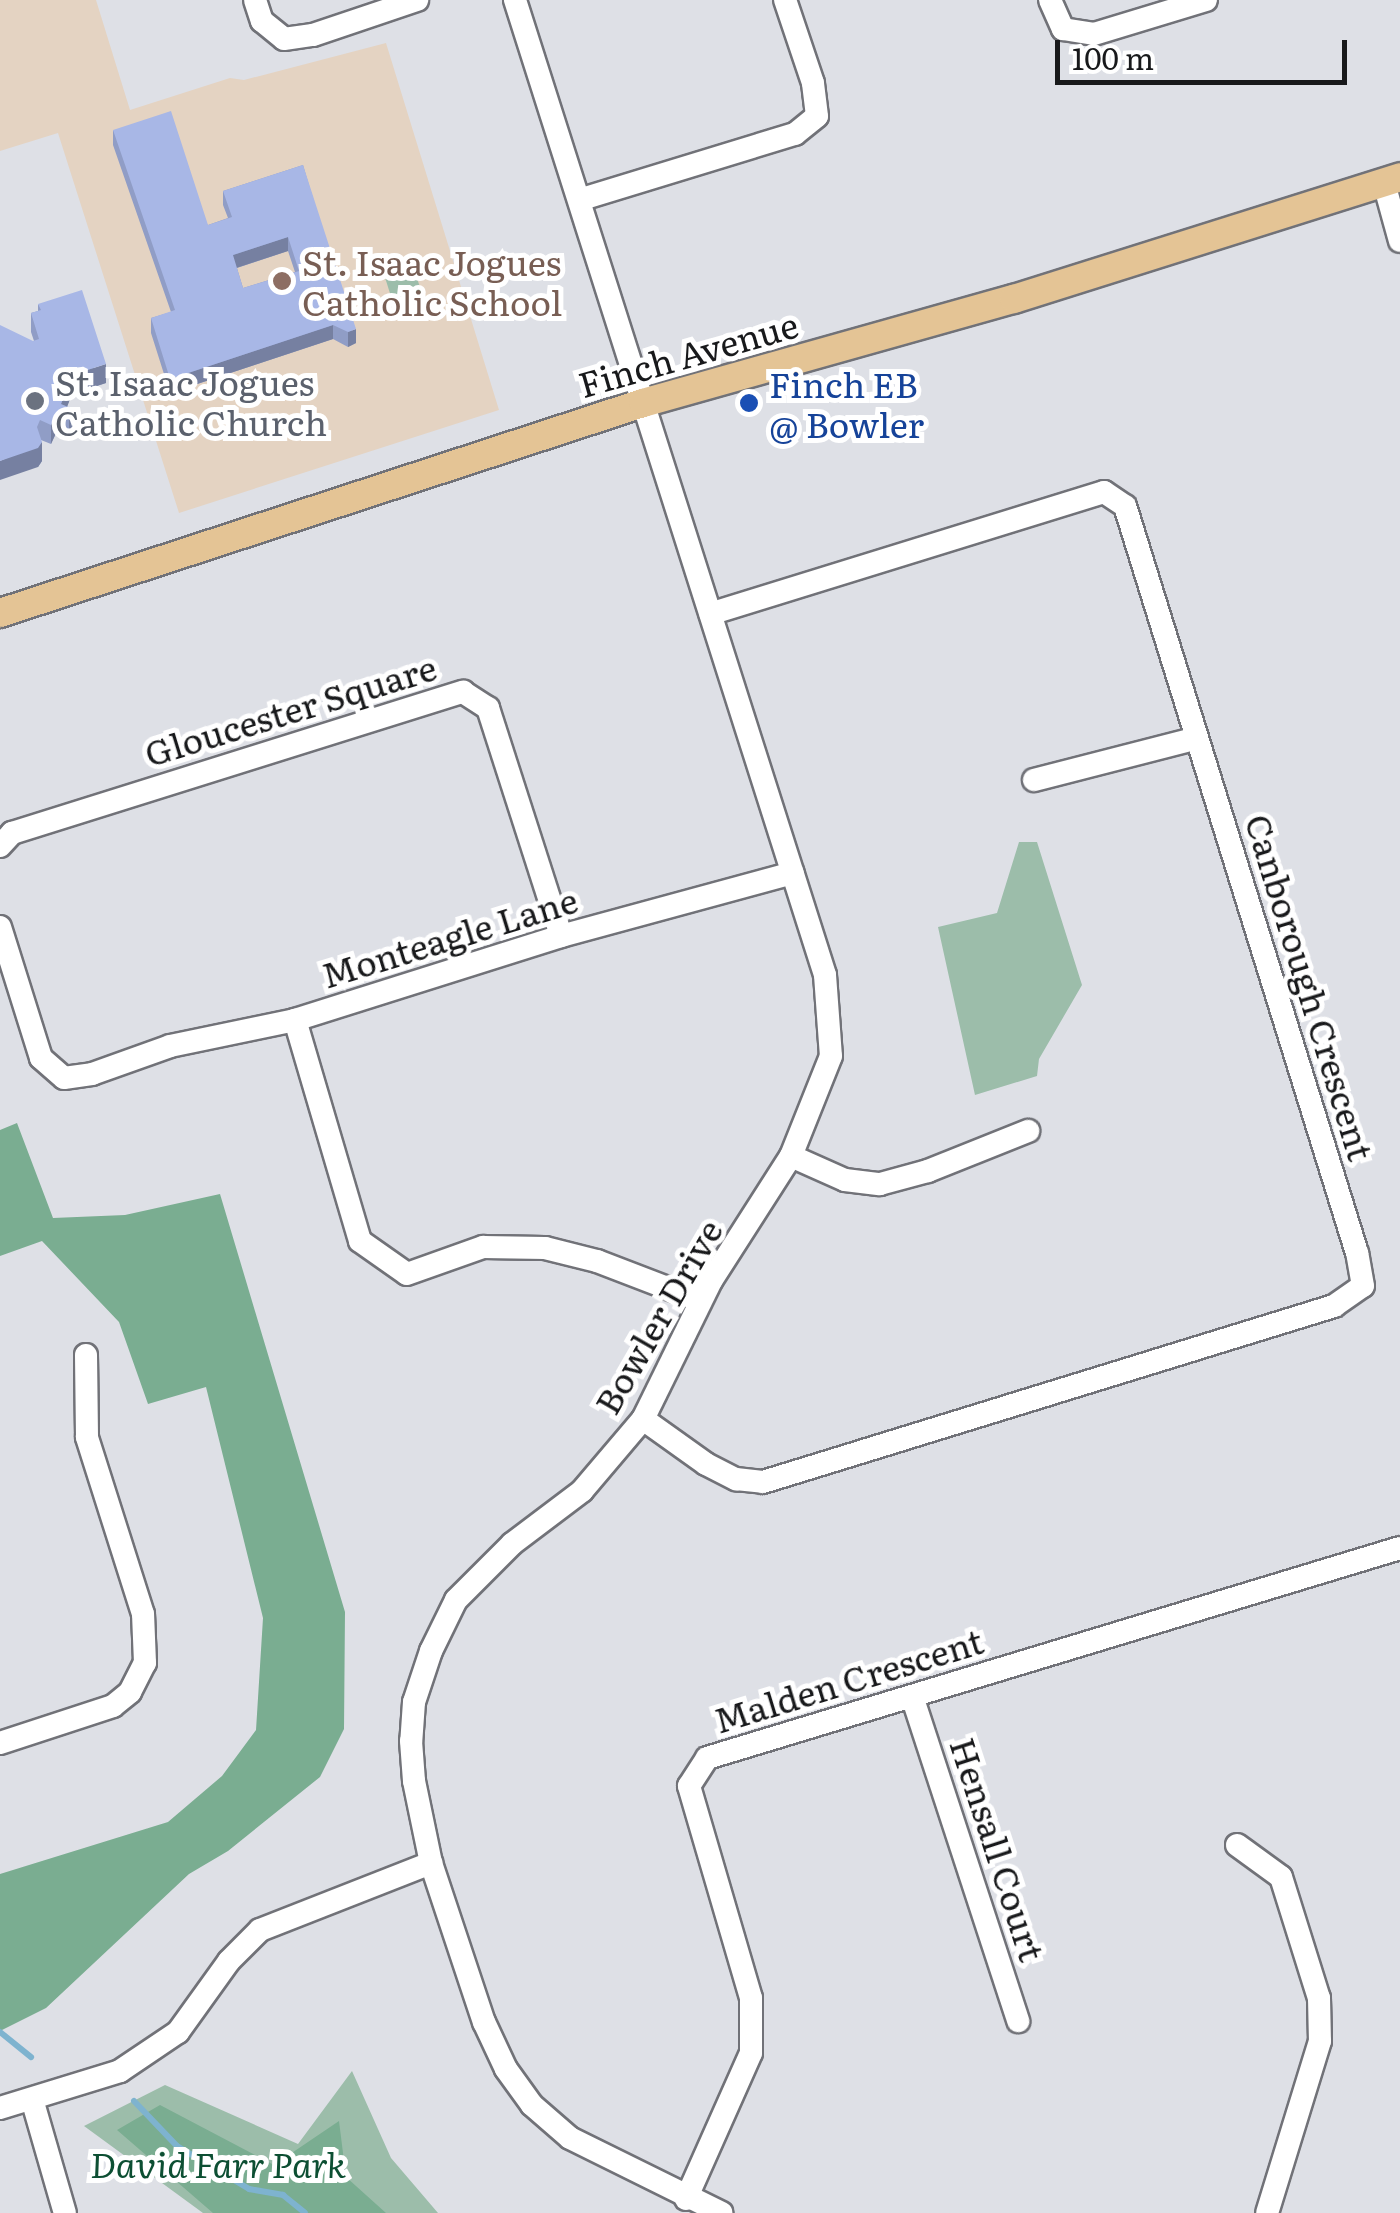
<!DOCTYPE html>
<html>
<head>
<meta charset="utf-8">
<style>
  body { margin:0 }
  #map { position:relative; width:1400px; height:2213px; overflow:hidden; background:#dee0e6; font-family:Literata,serif }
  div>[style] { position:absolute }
  .education>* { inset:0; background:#e4d3c2 }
  .green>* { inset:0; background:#9cbdaa }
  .forest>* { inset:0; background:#7aad91 }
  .stream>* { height:6px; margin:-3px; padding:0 3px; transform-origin:3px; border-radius:3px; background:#7eb3cf }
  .roads { filter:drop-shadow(2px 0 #717278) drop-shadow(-2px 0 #717278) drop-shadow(0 2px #717278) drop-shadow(0 -2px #717278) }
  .minor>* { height:22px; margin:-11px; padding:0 11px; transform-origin:11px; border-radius:11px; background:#fff }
  .major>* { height:28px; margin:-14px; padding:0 14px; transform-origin:14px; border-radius:14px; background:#e4c495 }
  .wall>* { inset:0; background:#909dc6 }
  .shaded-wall>* { inset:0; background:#7680a1 }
  .building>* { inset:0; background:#a8b7e6 }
  .dots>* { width:28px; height:28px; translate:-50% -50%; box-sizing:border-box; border:5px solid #fff; border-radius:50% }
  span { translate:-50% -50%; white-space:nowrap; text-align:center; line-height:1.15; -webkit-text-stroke:10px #fff; paint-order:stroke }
  .education-label { font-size:35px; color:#785e54 }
  .left { translate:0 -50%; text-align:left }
  .street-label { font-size:35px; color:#18191b }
  .worship-label { font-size:35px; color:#5b616d }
  .transit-label { font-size:35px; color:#164399 }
  .park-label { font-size:35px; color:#0d4f33; font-style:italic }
  .scale { position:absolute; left:1055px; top:40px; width:292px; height:45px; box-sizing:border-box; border:5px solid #18191b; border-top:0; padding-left:12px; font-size:30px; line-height:35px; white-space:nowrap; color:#18191b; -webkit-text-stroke:8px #fff; paint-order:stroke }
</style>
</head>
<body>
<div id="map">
  <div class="education">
    <i style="clip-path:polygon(0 0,96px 0,130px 110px,230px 78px,244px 80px,386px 43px,499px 410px,179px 513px,58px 133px,0 151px)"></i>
  </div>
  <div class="green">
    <i style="clip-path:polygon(410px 256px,424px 300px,395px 309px,381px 265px)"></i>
    <i style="clip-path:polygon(1019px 842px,1037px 842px,1082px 985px,1039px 1059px,1037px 1076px,975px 1095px,938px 927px,997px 913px)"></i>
    <i style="clip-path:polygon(352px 2071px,391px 2158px,438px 2213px,203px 2213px,84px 2126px,165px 2085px,298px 2144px)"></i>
  </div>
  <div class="forest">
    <i style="clip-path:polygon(17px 1123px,53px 1218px,125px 1215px,220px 1194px,345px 1612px,344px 1729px,320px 1777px,228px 1851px,189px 1874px,46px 2008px,0 2031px,0 1874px,168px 1822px,222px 1776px,256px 1730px,263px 1618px,206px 1387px,148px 1404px,119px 1322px,42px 1241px,0 1256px,0 1130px)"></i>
    <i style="clip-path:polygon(160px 2105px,274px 2165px,339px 2121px,346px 2177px,386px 2213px,213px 2213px,117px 2130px)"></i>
  </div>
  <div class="stream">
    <i style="left:0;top:2032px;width:40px;rotate:39deg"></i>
    <i style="left:134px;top:2101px;width:62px;rotate:46.3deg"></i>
    <i style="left:177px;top:2146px;width:84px;rotate:30.8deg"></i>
    <i style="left:249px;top:2189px;width:35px;rotate:10deg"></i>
    <i style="left:283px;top:2195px;width:28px;rotate:39deg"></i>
  </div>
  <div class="roads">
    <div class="minor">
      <i style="left:255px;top:0;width:22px;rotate:72deg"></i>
      <i style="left:262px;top:21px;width:28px;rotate:39deg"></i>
      <i style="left:284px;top:39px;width:29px;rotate:-8deg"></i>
      <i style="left:313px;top:35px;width:110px;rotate:-18.6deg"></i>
      <i style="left:515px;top:0;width:1023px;rotate:72.36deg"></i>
      <i style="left:825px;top:975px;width:81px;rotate:85.8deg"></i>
      <i style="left:831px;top:1056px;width:108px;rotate:111.8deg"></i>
      <i style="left:791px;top:1156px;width:148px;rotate:122.6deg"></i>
      <i style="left:711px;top:1281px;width:154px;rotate:116.2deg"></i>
      <i style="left:643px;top:1419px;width:94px;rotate:130.3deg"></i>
      <i style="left:582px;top:1491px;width:88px;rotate:142.9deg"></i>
      <i style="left:512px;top:1544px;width:79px;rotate:135deg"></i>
      <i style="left:456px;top:1600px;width:57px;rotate:116.1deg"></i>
      <i style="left:431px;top:1651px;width:54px;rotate:108.4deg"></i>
      <i style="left:414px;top:1702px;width:39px;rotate:94deg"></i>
      <i style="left:411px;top:1741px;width:40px;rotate:85.7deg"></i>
      <i style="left:414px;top:1781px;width:84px;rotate:78.3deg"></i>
      <i style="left:431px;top:1863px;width:168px;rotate:71.6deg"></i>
      <i style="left:484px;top:2022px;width:52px;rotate:64.9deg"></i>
      <i style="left:506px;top:2069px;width:44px;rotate:54.2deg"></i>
      <i style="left:532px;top:2105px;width:50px;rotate:41deg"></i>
      <i style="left:570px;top:2138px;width:169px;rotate:26.3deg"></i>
      <i style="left:1050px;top:0;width:32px;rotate:66deg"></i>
      <i style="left:1063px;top:29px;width:31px;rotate:9deg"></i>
      <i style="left:1094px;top:34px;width:117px;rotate:-16.9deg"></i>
      <i style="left:1384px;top:183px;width:60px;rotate:74.6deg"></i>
      <i style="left:582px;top:199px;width:223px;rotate:-17deg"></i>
      <i style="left:795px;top:134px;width:28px;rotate:-39deg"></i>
      <i style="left:817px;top:116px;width:33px;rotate:-97deg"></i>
      <i style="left:813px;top:83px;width:88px;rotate:-108.6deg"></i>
      <i style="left:1034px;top:780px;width:168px;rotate:-14.4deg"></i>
      <i style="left:0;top:846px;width:18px;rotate:-47deg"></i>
      <i style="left:12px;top:833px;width:473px;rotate:-17.4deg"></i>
      <i style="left:463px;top:692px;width:30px;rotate:33deg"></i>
      <i style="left:488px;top:708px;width:239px;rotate:72.2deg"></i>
      <i style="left:0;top:927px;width:137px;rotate:72.6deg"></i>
      <i style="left:41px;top:1058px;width:30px;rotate:41deg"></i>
      <i style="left:64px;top:1078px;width:28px;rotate:-8deg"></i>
      <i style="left:92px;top:1074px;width:83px;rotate:-19.7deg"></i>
      <i style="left:170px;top:1046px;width:128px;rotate:-11.7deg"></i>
      <i style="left:295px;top:1020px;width:279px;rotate:-17.5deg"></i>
      <i style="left:561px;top:936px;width:240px;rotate:-15.2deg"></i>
      <i style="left:295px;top:1020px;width:230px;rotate:73.6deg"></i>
      <i style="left:360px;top:1241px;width:57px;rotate:35.1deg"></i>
      <i style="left:407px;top:1274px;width:81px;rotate:-19.6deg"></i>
      <i style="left:483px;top:1247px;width:62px;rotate:0.9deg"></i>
      <i style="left:545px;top:1248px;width:54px;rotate:14deg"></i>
      <i style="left:597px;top:1261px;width:111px;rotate:21deg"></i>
      <i style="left:791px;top:1156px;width:59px;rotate:24deg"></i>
      <i style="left:845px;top:1180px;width:35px;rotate:7deg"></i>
      <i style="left:880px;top:1184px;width:50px;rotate:-15.2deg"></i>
      <i style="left:928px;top:1171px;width:108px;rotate:-21.8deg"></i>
      <i style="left:643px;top:1419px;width:77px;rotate:35.5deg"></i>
      <i style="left:706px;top:1464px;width:34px;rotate:27deg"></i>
      <i style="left:736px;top:1479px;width:27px;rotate:6deg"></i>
      <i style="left:763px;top:1482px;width:598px;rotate:-17.13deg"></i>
      <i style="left:1334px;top:1306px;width:35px;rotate:-35deg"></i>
      <i style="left:1363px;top:1286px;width:34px;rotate:-100deg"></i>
      <i style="left:1357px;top:1253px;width:782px;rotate:-107.25deg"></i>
      <i style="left:1125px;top:506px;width:25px;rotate:-146deg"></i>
      <i style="left:1104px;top:492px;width:412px;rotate:162.8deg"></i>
      <i style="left:913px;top:1699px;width:339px;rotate:71.9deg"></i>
      <i style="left:0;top:1743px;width:119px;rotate:-18.1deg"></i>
      <i style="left:113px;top:1706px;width:22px;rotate:-39deg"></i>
      <i style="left:130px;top:1692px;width:33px;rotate:-63deg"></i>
      <i style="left:145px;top:1663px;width:49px;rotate:-92.3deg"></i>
      <i style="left:143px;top:1614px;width:186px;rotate:-107.6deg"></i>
      <i style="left:87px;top:1437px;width:82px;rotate:-90.7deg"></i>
      <i style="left:1237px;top:1845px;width:54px;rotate:36deg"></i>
      <i style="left:1281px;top:1877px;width:127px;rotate:72.6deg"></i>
      <i style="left:1319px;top:1998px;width:43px;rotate:88.7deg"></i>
      <i style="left:1320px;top:2041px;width:180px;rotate:107.1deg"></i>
      <i style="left:32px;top:2099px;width:119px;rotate:73.9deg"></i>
      <i style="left:0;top:2108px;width:126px;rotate:-17.1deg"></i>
      <i style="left:120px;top:2071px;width:70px;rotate:-33.9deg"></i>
      <i style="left:178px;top:2032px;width:87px;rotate:-54.3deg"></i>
      <i style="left:229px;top:1961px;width:44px;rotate:-45deg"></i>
      <i style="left:260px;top:1930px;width:184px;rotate:-21.4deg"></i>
      <i style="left:686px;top:2199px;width:160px;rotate:-66deg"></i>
      <i style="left:751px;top:2053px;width:55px;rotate:-90deg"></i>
      <i style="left:751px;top:1998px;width:221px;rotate:-106.3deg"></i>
      <i style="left:689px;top:1786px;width:33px;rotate:-57deg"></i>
      <i style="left:707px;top:1758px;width:724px;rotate:-16.86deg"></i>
    </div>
    <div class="major">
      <i style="left:0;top:613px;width:676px;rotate:-18.09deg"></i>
      <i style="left:643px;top:403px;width:385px;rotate:-15.7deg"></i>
      <i style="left:1014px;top:299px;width:405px;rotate:-17.5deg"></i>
    </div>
  </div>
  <div class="wall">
    <i style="clip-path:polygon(evenodd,113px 130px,208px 225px,228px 218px,223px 205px,223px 191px,303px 165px,356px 343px,348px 347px,333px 339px,170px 393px,151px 333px,151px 318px,171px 312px,113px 145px,113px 130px,288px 251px,295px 272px,243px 288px,237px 268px,288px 251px)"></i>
    <i style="clip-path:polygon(38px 304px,106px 383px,72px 394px,67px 406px,73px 428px,69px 437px,57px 431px,51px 444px,41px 440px,42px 461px,38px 467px,34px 341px,31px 332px,31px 313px,38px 311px)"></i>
  </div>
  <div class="shaded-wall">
    <i style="clip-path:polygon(288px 237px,288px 251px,233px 269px,233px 255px)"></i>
    <i style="clip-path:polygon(333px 325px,333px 339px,170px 393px,170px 379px)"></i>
    <i style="clip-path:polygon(356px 329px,356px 343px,348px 347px,348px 332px)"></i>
    <i style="clip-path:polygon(106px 364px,106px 383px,72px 394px,64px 415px,61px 404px,72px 375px)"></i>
    <i style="clip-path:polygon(73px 409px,73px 428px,69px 437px,69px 418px)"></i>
    <i style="clip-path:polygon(57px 412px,57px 431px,51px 444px,51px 425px)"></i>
    <i style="clip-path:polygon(42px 442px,42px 461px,38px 467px,0 480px,0 461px)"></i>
  </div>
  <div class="building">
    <i style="clip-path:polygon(evenodd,171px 111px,208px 225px,232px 217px,223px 191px,303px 165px,356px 329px,348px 332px,333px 325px,170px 379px,151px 318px,175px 310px,113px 130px,171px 111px,288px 237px,299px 271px,243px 288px,233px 255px,288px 237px)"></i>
    <i style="clip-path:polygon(82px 290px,106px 364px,72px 375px,61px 404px,73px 409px,69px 418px,57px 412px,51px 425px,40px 420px,37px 427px,42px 442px,38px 448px,0 461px,0 325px,33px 341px,39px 339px,31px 313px,41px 310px,38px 304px)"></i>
  </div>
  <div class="dots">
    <i style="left:282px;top:281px;background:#8d6e63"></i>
    <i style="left:35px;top:401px;background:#6b7280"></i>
    <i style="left:749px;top:403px;background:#1a4fb4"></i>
  </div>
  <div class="education-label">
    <span class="left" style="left:302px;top:281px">St. Isaac Jogues<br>Catholic School</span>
  </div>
  <div class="street-label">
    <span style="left:688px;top:353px;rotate:-16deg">Finch Avenue</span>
    <span style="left:290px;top:709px;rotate:-17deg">Gloucester Square</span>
    <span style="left:449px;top:936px;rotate:-17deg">Monteagle Lane</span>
    <span style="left:1311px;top:987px;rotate:73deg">Canborough Crescent</span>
    <span style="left:657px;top:1316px;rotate:-60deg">Bowler Drive</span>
    <span style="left:848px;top:1679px;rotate:-17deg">Malden Crescent</span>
    <span style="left:999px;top:1849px;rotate:72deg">Hensall Court</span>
  </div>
  <div class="worship-label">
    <span class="left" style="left:55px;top:401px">St. Isaac Jogues<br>Catholic Church</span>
  </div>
  <div class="transit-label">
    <span class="left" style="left:769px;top:403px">Finch EB<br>@ Bowler</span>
  </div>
  <div class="park-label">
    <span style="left:218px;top:2163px">David Farr Park</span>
  </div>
  <div class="scale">100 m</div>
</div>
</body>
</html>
